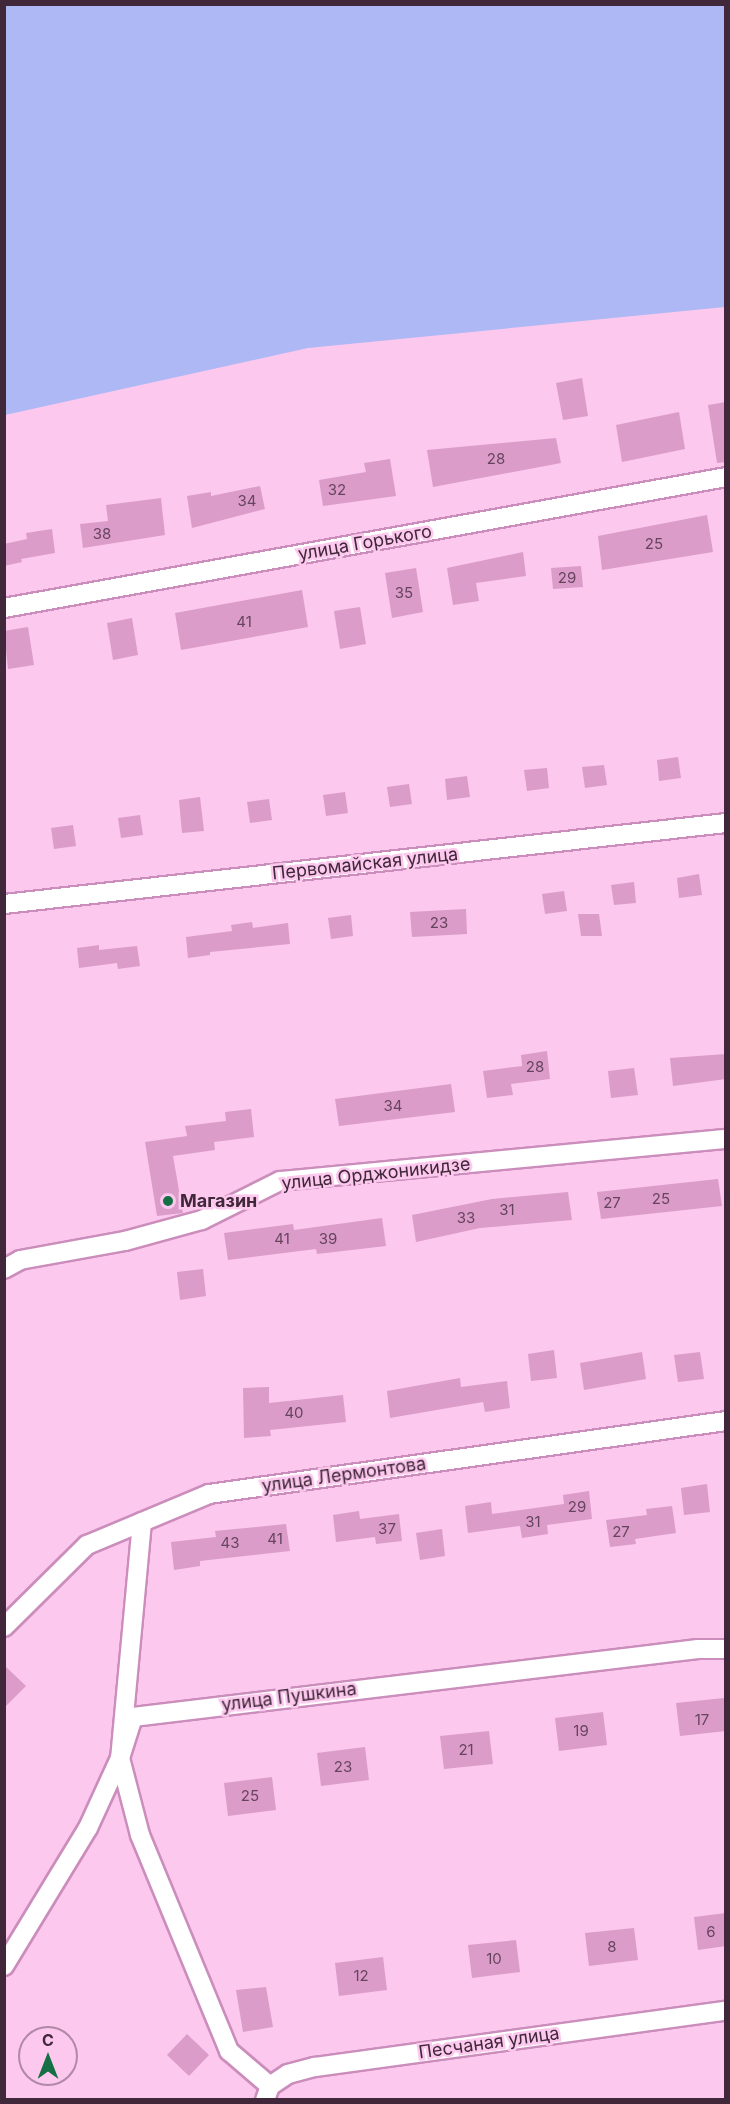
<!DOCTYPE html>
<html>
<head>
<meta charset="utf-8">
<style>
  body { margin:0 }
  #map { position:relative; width:730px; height:2104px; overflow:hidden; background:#fcc8ed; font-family:Inter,sans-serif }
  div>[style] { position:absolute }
  .green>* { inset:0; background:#adb8f4 }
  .building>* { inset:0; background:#db9cca }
  .roads { filter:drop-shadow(2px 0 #cb8dbb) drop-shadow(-2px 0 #cb8dbb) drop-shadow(0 2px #cb8dbb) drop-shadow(0 -2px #cb8dbb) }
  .minor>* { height:18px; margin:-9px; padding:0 9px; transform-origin:9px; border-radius:9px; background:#fff }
  .dots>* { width:16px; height:16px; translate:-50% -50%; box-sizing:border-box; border:3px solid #fcc8ed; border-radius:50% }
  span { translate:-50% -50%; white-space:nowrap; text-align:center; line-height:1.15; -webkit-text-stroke:5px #fcc8ed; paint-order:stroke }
  .number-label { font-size:15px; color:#67445e }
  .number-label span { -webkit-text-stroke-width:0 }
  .street-label { font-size:18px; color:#40273a }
  .poi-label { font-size:18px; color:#40273a; font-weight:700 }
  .left { translate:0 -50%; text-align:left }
  .frame { position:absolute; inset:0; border:6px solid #40273a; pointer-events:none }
  .north { position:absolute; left:18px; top:2026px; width:60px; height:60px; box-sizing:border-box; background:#fcc8ed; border:2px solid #b188a5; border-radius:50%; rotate:0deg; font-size:16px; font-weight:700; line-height:24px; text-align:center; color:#40273a }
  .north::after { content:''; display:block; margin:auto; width:21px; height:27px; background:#146f44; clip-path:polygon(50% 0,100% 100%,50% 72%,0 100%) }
</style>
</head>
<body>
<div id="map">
  <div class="green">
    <i style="clip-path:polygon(4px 5px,725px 5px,725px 307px,308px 348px,5px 415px)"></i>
  </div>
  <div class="building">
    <i style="clip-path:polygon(582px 378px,588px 416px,563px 420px,556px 383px)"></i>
    <i style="clip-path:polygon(726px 402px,726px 462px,717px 463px,708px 405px)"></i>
    <i style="clip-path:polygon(679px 412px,685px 449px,622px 462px,616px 425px)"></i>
    <i style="clip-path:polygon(556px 438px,561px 463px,433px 487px,427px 450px)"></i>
    <i style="clip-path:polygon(390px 459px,396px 496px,323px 506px,319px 480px,366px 472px,364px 463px)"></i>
    <i style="clip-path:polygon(260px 486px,265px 509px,192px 528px,187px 496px,211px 492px,211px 496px)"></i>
    <i style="clip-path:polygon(161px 498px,165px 535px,83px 548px,80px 524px,108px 521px,106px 505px)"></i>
    <i style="clip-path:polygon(707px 515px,713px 552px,602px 570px,598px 536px)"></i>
    <i style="clip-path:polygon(52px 529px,55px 553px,21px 559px,22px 562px,4px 566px,4px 544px,27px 539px,26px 533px)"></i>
    <i style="clip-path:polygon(523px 552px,526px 576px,476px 583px,479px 601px,453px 605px,447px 568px)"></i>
    <i style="clip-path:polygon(581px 566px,583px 587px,553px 589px,551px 568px)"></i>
    <i style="clip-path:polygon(416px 568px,423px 612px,392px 618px,385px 573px)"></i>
    <i style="clip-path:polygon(302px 590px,308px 627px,181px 650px,175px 613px)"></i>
    <i style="clip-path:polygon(360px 607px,366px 644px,340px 649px,334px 611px)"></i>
    <i style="clip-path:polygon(132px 618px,138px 655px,113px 660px,107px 623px)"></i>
    <i style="clip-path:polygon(28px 627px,34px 665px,8px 669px,4px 631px)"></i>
    <i style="clip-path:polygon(678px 757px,681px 778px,659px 781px,657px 760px)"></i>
    <i style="clip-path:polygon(604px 765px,607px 785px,585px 788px,582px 767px)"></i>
    <i style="clip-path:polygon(547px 768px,549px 788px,527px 791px,524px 770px)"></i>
    <i style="clip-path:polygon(467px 776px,470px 797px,447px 800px,445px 779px)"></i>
    <i style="clip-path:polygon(409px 784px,412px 804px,390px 807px,387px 787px)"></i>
    <i style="clip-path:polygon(345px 792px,348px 813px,326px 816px,323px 795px)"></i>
    <i style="clip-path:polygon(200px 797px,204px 831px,182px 833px,179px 800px)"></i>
    <i style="clip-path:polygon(269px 799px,272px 820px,250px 823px,247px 802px)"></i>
    <i style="clip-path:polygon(140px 815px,143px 835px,121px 838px,118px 818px)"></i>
    <i style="clip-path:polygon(73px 825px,76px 846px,54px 849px,51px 828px)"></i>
    <i style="clip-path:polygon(699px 874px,702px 895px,679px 898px,677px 878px)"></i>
    <i style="clip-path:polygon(634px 882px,636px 903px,614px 905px,611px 885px)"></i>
    <i style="clip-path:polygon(564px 891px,567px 911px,545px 914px,542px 894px)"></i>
    <i style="clip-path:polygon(466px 909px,467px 934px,412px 937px,410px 912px)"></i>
    <i style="clip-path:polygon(578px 914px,599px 914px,602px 936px,581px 936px)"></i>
    <i style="clip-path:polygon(351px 915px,353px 936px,331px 939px,328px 918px)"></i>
    <i style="clip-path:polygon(252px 922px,253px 928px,288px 923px,290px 944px,210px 952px,210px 955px,188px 958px,186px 937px,232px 931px,231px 925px)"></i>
    <i style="clip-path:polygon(99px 945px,99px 950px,137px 946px,140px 966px,118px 969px,117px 963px,79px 968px,77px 948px)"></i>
    <i style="clip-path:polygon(547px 1051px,550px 1079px,511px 1084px,513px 1095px,487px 1098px,483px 1071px,522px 1066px,521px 1055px)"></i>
    <i style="clip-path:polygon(726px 1054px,726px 1079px,673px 1086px,670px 1058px)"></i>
    <i style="clip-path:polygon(634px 1068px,638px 1095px,611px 1098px,608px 1071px)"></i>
    <i style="clip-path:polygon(451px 1084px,455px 1112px,339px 1126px,335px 1099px)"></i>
    <i style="clip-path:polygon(251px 1109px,254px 1137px,214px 1142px,215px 1150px,173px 1156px,183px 1213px,157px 1216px,145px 1142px,187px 1136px,185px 1126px,226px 1121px,225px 1112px)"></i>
    <i style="clip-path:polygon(718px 1179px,722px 1206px,601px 1219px,597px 1192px)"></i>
    <i style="clip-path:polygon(568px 1192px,572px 1220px,480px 1228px,416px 1242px,412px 1215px,492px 1199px)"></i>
    <i style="clip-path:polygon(382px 1218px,386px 1246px,317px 1254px,316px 1249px,228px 1260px,224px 1233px,293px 1224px,294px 1230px)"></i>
    <i style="clip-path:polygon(203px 1269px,206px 1296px,180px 1300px,177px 1272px)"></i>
    <i style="clip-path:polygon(554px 1350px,557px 1378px,531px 1381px,528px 1354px)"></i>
    <i style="clip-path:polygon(642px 1352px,646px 1379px,584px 1390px,580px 1363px)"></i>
    <i style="clip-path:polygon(700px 1352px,704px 1379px,678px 1382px,674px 1355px)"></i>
    <i style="clip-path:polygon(460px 1378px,461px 1387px,507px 1381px,510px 1408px,485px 1412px,483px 1402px,390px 1418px,387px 1391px)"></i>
    <i style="clip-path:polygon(269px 1387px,269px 1403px,343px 1395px,346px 1422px,270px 1430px,271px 1436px,244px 1438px,243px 1388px)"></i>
    <i style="clip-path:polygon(707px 1484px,710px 1512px,684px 1515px,681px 1488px)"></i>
    <i style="clip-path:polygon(589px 1491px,592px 1519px,547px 1525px,548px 1534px,522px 1538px,520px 1526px,468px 1533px,465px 1506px,491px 1502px,492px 1514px,564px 1504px,563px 1495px)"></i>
    <i style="clip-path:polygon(672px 1506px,676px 1533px,635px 1539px,636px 1544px,610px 1547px,606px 1520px,647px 1515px,646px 1509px)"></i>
    <i style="clip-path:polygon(359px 1511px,360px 1519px,399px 1514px,402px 1541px,376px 1544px,375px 1537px,336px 1542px,333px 1515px)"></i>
    <i style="clip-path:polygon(286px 1524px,290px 1551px,200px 1561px,200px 1566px,174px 1570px,171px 1542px,216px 1537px,215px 1531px)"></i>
    <i style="clip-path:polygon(442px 1529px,445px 1556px,420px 1560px,416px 1533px)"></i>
    <i style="clip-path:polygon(4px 1665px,26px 1686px,4px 1708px)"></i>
    <i style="clip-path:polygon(724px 1698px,726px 1731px,680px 1736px,676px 1703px)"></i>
    <i style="clip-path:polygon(603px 1712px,607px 1745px,559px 1751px,555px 1718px)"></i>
    <i style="clip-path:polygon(489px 1731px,493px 1764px,444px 1769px,440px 1736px)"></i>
    <i style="clip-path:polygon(365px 1747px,369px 1780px,321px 1786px,317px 1753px)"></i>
    <i style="clip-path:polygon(272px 1777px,276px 1810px,228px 1816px,224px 1783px)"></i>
    <i style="clip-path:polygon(726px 1913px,726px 1946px,698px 1950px,694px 1917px)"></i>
    <i style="clip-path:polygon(634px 1928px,638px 1960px,589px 1966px,585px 1933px)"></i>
    <i style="clip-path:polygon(516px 1940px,520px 1972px,472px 1978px,468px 1945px)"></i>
    <i style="clip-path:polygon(383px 1957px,387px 1990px,339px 1996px,335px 1963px)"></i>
    <i style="clip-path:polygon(266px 1987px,273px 2027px,243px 2032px,236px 1990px)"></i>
    <i style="clip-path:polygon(187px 2034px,209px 2055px,189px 2076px,167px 2055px)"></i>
  </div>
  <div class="roads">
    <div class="minor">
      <i style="left:4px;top:608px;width:734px;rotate:-10.28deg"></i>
      <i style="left:4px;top:904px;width:727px;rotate:-6.4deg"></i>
      <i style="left:4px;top:1269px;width:18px;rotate:-29deg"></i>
      <i style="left:20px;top:1260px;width:107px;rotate:-10.3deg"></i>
      <i style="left:125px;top:1241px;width:80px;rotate:-15.3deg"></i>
      <i style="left:202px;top:1220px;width:87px;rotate:-26.6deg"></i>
      <i style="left:280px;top:1181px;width:448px;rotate:-5.4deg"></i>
      <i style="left:142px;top:1522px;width:237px;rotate:95.3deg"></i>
      <i style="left:120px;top:1758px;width:80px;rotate:75.4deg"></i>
      <i style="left:140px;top:1835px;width:234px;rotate:67.6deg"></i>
      <i style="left:229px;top:2051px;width:54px;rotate:40.5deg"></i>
      <i style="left:4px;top:1627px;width:117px;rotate:-44.7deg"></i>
      <i style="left:87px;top:1545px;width:132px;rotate:-22.7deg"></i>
      <i style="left:209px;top:1494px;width:522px;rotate:-8.04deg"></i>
      <i style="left:4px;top:1966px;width:162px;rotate:-58.7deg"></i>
      <i style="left:88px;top:1828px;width:77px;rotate:-65.4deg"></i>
      <i style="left:120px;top:1758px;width:43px;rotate:-72.4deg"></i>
      <i style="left:133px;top:1717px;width:569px;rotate:-6.86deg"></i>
      <i style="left:698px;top:1649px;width:28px"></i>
      <i style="left:265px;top:2100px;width:15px;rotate:-70deg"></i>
      <i style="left:270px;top:2086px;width:22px;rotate:-34deg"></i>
      <i style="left:288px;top:2074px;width:28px;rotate:-15deg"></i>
      <i style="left:315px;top:2067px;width:415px;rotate:-7.8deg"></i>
    </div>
  </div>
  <div class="dots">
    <i style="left:168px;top:1201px;background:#146f44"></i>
  </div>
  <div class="number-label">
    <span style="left:496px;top:459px">28</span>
    <span style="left:337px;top:490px">32</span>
    <span style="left:247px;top:501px">34</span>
    <span style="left:102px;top:534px">38</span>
    <span style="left:654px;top:544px">25</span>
    <span style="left:567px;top:578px">29</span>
    <span style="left:404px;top:593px">35</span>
    <span style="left:244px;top:622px">41</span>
    <span style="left:439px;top:923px">23</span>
    <span style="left:535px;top:1067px">28</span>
    <span style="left:393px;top:1106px">34</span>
    <span style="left:661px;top:1199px">25</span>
    <span style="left:612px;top:1203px">27</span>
    <span style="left:507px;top:1210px">31</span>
    <span style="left:466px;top:1218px">33</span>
    <span style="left:282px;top:1239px">41</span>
    <span style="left:328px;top:1239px">39</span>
    <span style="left:294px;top:1413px">40</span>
    <span style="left:577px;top:1507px">29</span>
    <span style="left:533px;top:1522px">31</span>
    <span style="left:387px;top:1529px">37</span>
    <span style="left:621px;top:1532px">27</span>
    <span style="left:275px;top:1539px">41</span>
    <span style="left:230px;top:1543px">43</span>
    <span style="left:702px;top:1720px">17</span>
    <span style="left:581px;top:1731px">19</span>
    <span style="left:466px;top:1750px">21</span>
    <span style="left:343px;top:1767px">23</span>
    <span style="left:250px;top:1796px">25</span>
    <span style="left:711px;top:1932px">6</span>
    <span style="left:612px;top:1947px">8</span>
    <span style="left:494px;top:1959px">10</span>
    <span style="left:361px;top:1976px">12</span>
  </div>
  <div class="street-label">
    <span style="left:365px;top:543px;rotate:-10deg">улица Горького</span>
    <span style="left:365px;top:864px;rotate:-6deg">Первомайская улица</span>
    <span style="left:376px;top:1174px;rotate:-6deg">улица Орджоникидзе</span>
    <span style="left:344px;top:1475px;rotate:-8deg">улица Лермонтова</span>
    <span style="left:289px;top:1697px;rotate:-7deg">улица Пушкина</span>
    <span style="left:489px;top:2043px;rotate:-8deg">Песчаная улица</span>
  </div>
  <div class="poi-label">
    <span class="left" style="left:180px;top:1201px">Магазин</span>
  </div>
  <div class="frame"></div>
  <div class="north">С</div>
</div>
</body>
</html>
